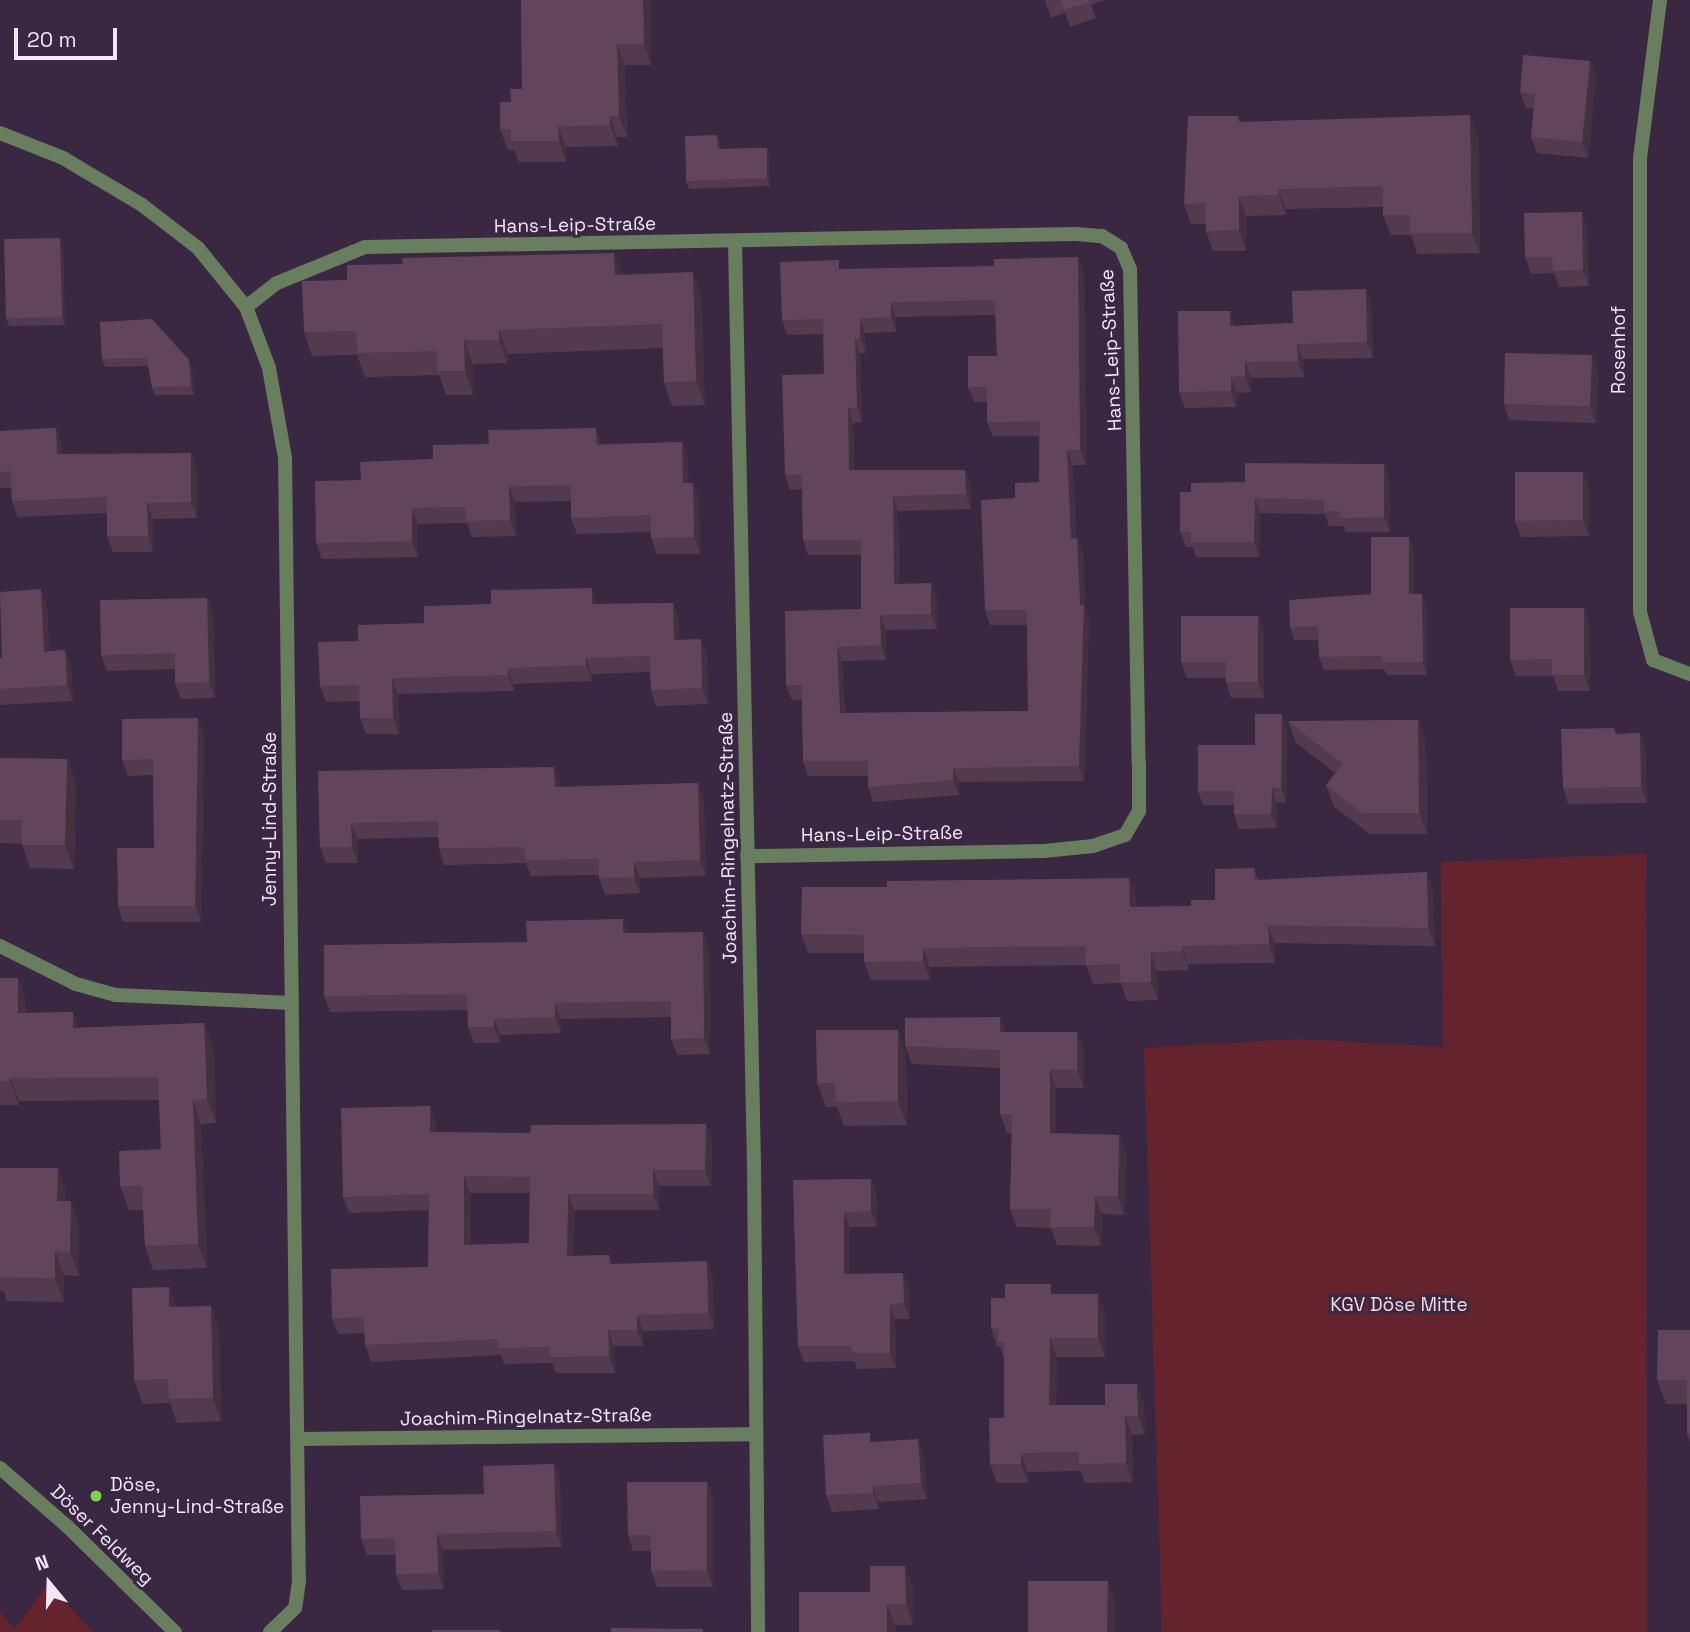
<!DOCTYPE html>
<html>
<head>
<meta charset="utf-8">
<style>
  body { margin:0 }
  #map { position:relative; width:1690px; height:1632px; overflow:hidden; background:#3a2742; font-family:"Space Grotesk",sans-serif }
  div>[style] { position:absolute }
  .green>* { inset:0; background:#65242d }
  .minor>* { height:14px; margin:-7px; padding:0 7px; transform-origin:7px; border-radius:7px; background:#697e5e }
  .tertiary>* { height:14px; margin:-7px; padding:0 7px; transform-origin:7px; border-radius:7px; background:#697e5e }
  .wall>* { inset:0; background:#543a4f }
  .shaded-wall>* { inset:0; background:#453040 }
  .building>* { inset:0; background:#62445c }
  .dots>* { width:19px; height:19px; translate:-50% -50%; box-sizing:border-box; border:4px solid #3a2742; border-radius:50% }
  span { translate:-50% -50%; white-space:nowrap; text-align:center; line-height:1.15; -webkit-text-stroke:6px #3a2742; paint-order:stroke }
  .street-label { font-size:19px; color:#f1e5f7 }
  .park-label { font-size:19px; color:#f4dadb }
  .poi-label { font-size:19px; color:#f1e5f7 }
  .left { translate:0 -50%; text-align:left }
  .north { position:absolute; left:14px; top:1548px; width:70px; height:70px; -webkit-text-stroke:5px #3a2742; paint-order:stroke; rotate:341deg; font-size:19px; font-weight:700; line-height:28px; text-align:center; color:#f1e5f7 }
  .north::after { content:''; display:block; margin:auto; width:24px; height:32px; background:#f1e5f7; clip-path:polygon(50% 0,100% 100%,50% 72%,0 100%) }
  .scale { position:absolute; left:14px; top:28px; width:103px; height:32px; box-sizing:border-box; border:4px solid #f1e5f7; border-top:0; padding-left:9px; font-size:21px; line-height:24px; white-space:nowrap; color:#f1e5f7; -webkit-text-stroke:5px #3a2742; paint-order:stroke }
</style>
</head>
<body>
<div id="map">
  <div class="green">
    <i style="clip-path:polygon(1646px 854px,1647px 1632px,1162px 1632px,1144px 1048px,1297px 1039px,1443px 1047px,1441px 862px)"></i>
    <i style="clip-path:polygon(48px 1584px,93px 1632px,0 1632px,0 1612px,15px 1629px)"></i>
  </div>
  <div class="minor">
    <i style="left:1660px;top:0;width:159px;rotate:97.2deg"></i>
    <i style="left:1640px;top:158px;width:454px;rotate:90deg"></i>
    <i style="left:1640px;top:612px;width:50px;rotate:74.8deg"></i>
    <i style="left:1653px;top:660px;width:40px;rotate:21deg"></i>
    <i style="left:0;top:133px;width:68px;rotate:21.6deg"></i>
    <i style="left:63px;top:158px;width:92px;rotate:30.7deg"></i>
    <i style="left:142px;top:205px;width:71px;rotate:37.5deg"></i>
    <i style="left:198px;top:248px;width:76px;rotate:50.9deg"></i>
    <i style="left:246px;top:307px;width:65px;rotate:69.3deg"></i>
    <i style="left:269px;top:368px;width:91px;rotate:79.9deg"></i>
    <i style="left:285px;top:458px;width:1123px;rotate:89.29deg"></i>
    <i style="left:299px;top:1581px;width:27px;rotate:98deg"></i>
    <i style="left:295px;top:1608px;width:35px;rotate:136deg"></i>
    <i style="left:735px;top:242px;width:921px;rotate:88.82deg"></i>
    <i style="left:754px;top:1163px;width:469px;rotate:89.5deg"></i>
    <i style="left:246px;top:307px;width:39px;rotate:-38deg"></i>
    <i style="left:277px;top:283px;width:95px;rotate:-22.2deg"></i>
    <i style="left:365px;top:247px;width:712px;rotate:-1.05deg"></i>
    <i style="left:1077px;top:234px;width:25px;rotate:5deg"></i>
    <i style="left:1102px;top:236px;width:22px;rotate:32deg"></i>
    <i style="left:1121px;top:248px;width:23px;rotate:67deg"></i>
    <i style="left:1130px;top:269px;width:495px;rotate:89deg"></i>
    <i style="left:1139px;top:764px;width:47px;rotate:90deg"></i>
    <i style="left:1139px;top:811px;width:28px;rotate:120deg"></i>
    <i style="left:1125px;top:835px;width:34px;rotate:161deg"></i>
    <i style="left:1093px;top:846px;width:49px;rotate:174.2deg"></i>
    <i style="left:1044px;top:851px;width:297px;rotate:179deg"></i>
    <i style="left:0;top:946px;width:85px;rotate:26.6deg"></i>
    <i style="left:76px;top:984px;width:41px;rotate:15.4deg"></i>
    <i style="left:116px;top:995px;width:175px;rotate:2.6deg"></i>
    <i style="left:298px;top:1439px;width:455px;rotate:-0.6deg"></i>
  </div>
  <div class="tertiary">
    <i style="left:0;top:1468px;width:90px;rotate:40.9deg"></i>
    <i style="left:68px;top:1527px;width:150px;rotate:44.5deg"></i>
  </div>
  <div class="wall">
    <i style="clip-path:polygon(521px 0,651px 0,651px 65px,625px 65px,627px 137px,617px 137px,618px 146px,566px 147px,566px 162px,519px 162px,514px 150px,508px 150px,500px 129px,511px 102px,522px 89px)"></i>
    <i style="clip-path:polygon(1045px 0,1104px 0,1091px 5px,1096px 18px,1070px 27px,1065px 13px,1051px 18px)"></i>
    <i style="clip-path:polygon(1590px 61px,1596px 77px,1588px 158px,1537px 153px,1531px 137px,1534px 109px,1526px 108px,1520px 92px)"></i>
    <i style="clip-path:polygon(1238px 116px,1241px 122px,1478px 136px,1480px 253px,1417px 254px,1411px 235px,1391px 235px,1383px 215px,1383px 207px,1286px 209px,1286px 215px,1246px 216px,1246px 251px,1213px 251px,1206px 231px,1206px 224px,1191px 224px,1184px 204px)"></i>
    <i style="clip-path:polygon(717px 135px,720px 143px,720px 149px,767px 148px,769px 156px,770px 186px,689px 189px,686px 181px)"></i>
    <i style="clip-path:polygon(1587px 228px,1589px 286px,1559px 287px,1554px 273px,1531px 274px,1525px 257px)"></i>
    <i style="clip-path:polygon(60px 238px,63px 246px,65px 325px,9px 326px,6px 318px)"></i>
    <i style="clip-path:polygon(evenodd,842px 269px,1084px 272px,1086px 465px,1073px 465px,1076px 539px,1083px 553px,1085px 608px,1089px 620px,1084px 781px,959px 782px,959px 795px,873px 802px,868px 787px,868px 776px,808px 776px,803px 761px,802px 700px,792px 700px,786px 685px,861px 609px,861px 555px,808px 555px,803px 540px,802px 489px,790px 490px,785px 475px,824px 374px,823px 334px,787px 335px,782px 320px,842px 269px,995px 315px,997px 356px,968px 387px,974px 402px,987px 402px,987px 422px,993px 436px,1039px 436px,1039px 482px,1015px 498px,985px 610px,990px 625px,1027px 625px,1028px 711px,845px 713px,842px 661px,886px 660px,886px 630px,937px 629px,937px 598px,899px 584px,898px 511px,971px 509px,971px 485px,854px 470px,853px 423px,862px 422px,860px 353px,866px 353px,865px 333px,896px 332px,896px 317px,995px 315px)"></i>
    <i style="clip-path:polygon(622px 275px,701px 296px,705px 405px,672px 406px,664px 382px,663px 348px,508px 354px,507px 363px,473px 364px,473px 395px,446px 395px,439px 375px,365px 377px,357px 355px,312px 356px,304px 332px)"></i>
    <i style="clip-path:polygon(1371px 304px,1373px 358px,1303px 359px,1304px 377px,1251px 378px,1251px 392px,1237px 393px,1236px 407px,1185px 408px,1179px 392px,1230px 311px,1235px 326px,1293px 323px)"></i>
    <i style="clip-path:polygon(100px 322px,192px 368px,194px 395px,155px 395px,152px 387px,148px 366px,105px 367px,102px 359px)"></i>
    <i style="clip-path:polygon(1592px 355px,1598px 371px,1596px 423px,1509px 420px,1504px 404px)"></i>
    <i style="clip-path:polygon(56px 428px,61px 444px,62px 454px,197px 469px,197px 518px,153px 519px,153px 552px,113px 552px,107px 536px,107px 513px,18px 517px,12px 501px,11px 488px,0 488px,0 431px)"></i>
    <i style="clip-path:polygon(682px 442px,688px 459px,688px 483px,699px 499px,700px 554px,657px 554px,651px 538px,651px 532px,577px 534px,571px 518px,571px 501px,515px 502px,516px 536px,472px 537px,467px 523px,418px 524px,418px 557px,322px 559px,316px 543px,361px 480px,433px 459px,602px 444px)"></i>
    <i style="clip-path:polygon(1384px 464px,1389px 479px,1390px 532px,1346px 532px,1343px 526px,1329px 526px,1325px 514px,1260px 513px,1260px 557px,1196px 557px,1193px 547px,1186px 547px,1180px 532px,1191px 492px,1245px 482px)"></i>
    <i style="clip-path:polygon(1583px 472px,1589px 488px,1589px 536px,1521px 537px,1515px 521px)"></i>
    <i style="clip-path:polygon(1414px 550px,1414px 594px,1422px 594px,1427px 607px,1427px 675px,1387px 675px,1384px 669px,1324px 670px,1319px 657px,1318px 640px,1294px 640px,1290px 627px,1371px 594px)"></i>
    <i style="clip-path:polygon(207px 598px,213px 614px,215px 698px,181px 699px,175px 683px,175px 669px,107px 671px,101px 655px)"></i>
    <i style="clip-path:polygon(673px 603px,679px 619px,679px 640px,707px 655px,708px 704px,656px 706px,651px 690px,650px 672px,592px 674px,592px 681px,513px 684px,514px 691px,398px 694px,399px 734px,366px 734px,360px 718px,360px 701px,326px 702px,320px 686px,358px 641px,424px 623px,597px 604px)"></i>
    <i style="clip-path:polygon(47px 606px,49px 651px,65px 650px,71px 667px,73px 701px,0 705px,0 658px,2px 658px)"></i>
    <i style="clip-path:polygon(1584px 608px,1589px 624px,1590px 691px,1558px 691px,1553px 676px,1516px 676px,1510px 660px)"></i>
    <i style="clip-path:polygon(1258px 616px,1264px 632px,1264px 698px,1231px 698px,1226px 682px,1226px 678px,1187px 678px,1181px 662px)"></i>
    <i style="clip-path:polygon(1418px 720px,1426px 741px,1427px 834px,1370px 834px,1334px 807px,1326px 785px,1335px 773px,1296px 743px,1288px 721px)"></i>
    <i style="clip-path:polygon(1287px 728px,1286px 803px,1277px 802px,1277px 828px,1239px 829px,1234px 814px,1234px 805px,1203px 805px,1198px 791px,1255px 745px)"></i>
    <i style="clip-path:polygon(1640px 733px,1645px 749px,1647px 803px,1568px 804px,1563px 788px,1617px 734px)"></i>
    <i style="clip-path:polygon(204px 734px,201px 922px,123px 922px,118px 906px,154px 848px,153px 775px,128px 776px,122px 760px)"></i>
    <i style="clip-path:polygon(0 758px,67px 759px,76px 783px,74px 869px,30px 868px,22px 844px,0 843px)"></i>
    <i style="clip-path:polygon(318px 771px,560px 783px,560px 787px,698px 783px,704px 800px,706px 876px,640px 878px,640px 893px,605px 895px,599px 878px,599px 875px,531px 876px,526px 863px,444px 865px,439px 848px,438px 837px,357px 839px,358px 863px,326px 863px,320px 847px)"></i>
    <i style="clip-path:polygon(1254px 868px,1258px 880px,1433px 891px,1435px 946px,1275px 943px,1275px 963px,1188px 964px,1189px 970px,1157px 971px,1158px 1000px,1127px 1001px,1121px 983px,1093px 984px,1086px 965px,930px 967px,930px 980px,871px 980px,864px 962px,864px 953px,808px 953px,801px 934px,887px 887px,1129px 878px,1136px 897px,1136px 907px,1191px 906px,1215px 900px)"></i>
    <i style="clip-path:polygon(628px 933px,709px 948px,710px 1054px,677px 1055px,671px 1039px,671px 1017px,561px 1019px,561px 1033px,500px 1035px,500px 1043px,474px 1043px,468px 1027px,468px 1010px,330px 1012px,324px 996px,527px 942px)"></i>
    <i style="clip-path:polygon(0 978px,18px 978px,26px 1002px,26px 1013px,73px 1012px,78px 1028px,204px 1023px,213px 1047px,216px 1123px,201px 1124px,207px 1268px,153px 1270px,145px 1246px,143px 1210px,129px 1210px,120px 1186px,161px 1149px,159px 1100px,19px 1101px,19px 1105px,0 1105px)"></i>
    <i style="clip-path:polygon(1006px 1032px,1077px 1032px,1084px 1051px,1084px 1088px,1056px 1088px,1056px 1133px,1119px 1135px,1126px 1153px,1124px 1215px,1102px 1214px,1101px 1246px,1057px 1245px,1051px 1228px,1017px 1227px,1010px 1209px,1012px 1133px,1007px 1133px,1000px 1114px,1000px 1068px,912px 1064px,905px 1046px)"></i>
    <i style="clip-path:polygon(906px 1053px,907px 1125px,844px 1126px,837px 1107px,826px 1107px,817px 1083px)"></i>
    <i style="clip-path:polygon(evenodd,430px 1106px,435px 1122px,436px 1132px,712px 1140px,711px 1186px,659px 1186px,659px 1210px,574px 1210px,573px 1256px,609px 1255px,612px 1264px,713px 1277px,714px 1329px,643px 1331px,643px 1346px,614px 1346px,615px 1373px,556px 1373px,552px 1363px,504px 1364px,501px 1355px,371px 1362px,365px 1345px,365px 1333px,338px 1334px,332px 1318px,428px 1267px,429px 1210px,349px 1213px,343px 1197px,430px 1106px,470px 1193px,530px 1193px,529px 1243px,470px 1245px,470px 1193px)"></i>
    <i style="clip-path:polygon(0 1168px,58px 1168px,66px 1192px,66px 1201px,79px 1225px,79px 1276px,64px 1275px,64px 1302px,7px 1301px,4px 1291px,0 1291px)"></i>
    <i style="clip-path:polygon(871px 1179px,877px 1195px,877px 1227px,850px 1227px,850px 1274px,909px 1288px,910px 1319px,895px 1319px,896px 1368px,857px 1369px,854px 1361px,804px 1362px,798px 1346px,793px 1180px)"></i>
    <i style="clip-path:polygon(169px 1287px,176px 1307px,219px 1330px,221px 1421px,177px 1423px,170px 1403px,143px 1404px,134px 1380px)"></i>
    <i style="clip-path:polygon(1054px 1294px,1098px 1294px,1105px 1313px,1105px 1357px,1057px 1357px,1056px 1405px,1105px 1405px,1144px 1402px,1145px 1434px,1132px 1435px,1133px 1482px,1085px 1483px,1081px 1471px,1028px 1472px,1028px 1483px,997px 1483px,990px 1464px,1004px 1418px,1004px 1359px,1000px 1347px,997px 1347px,991px 1328px,1005px 1298px)"></i>
    <i style="clip-path:polygon(1690px 1330px,1690px 1443px,1687px 1434px,1687px 1404px,1666px 1404px,1657px 1380px)"></i>
    <i style="clip-path:polygon(873px 1442px,924px 1456px,927px 1499px,878px 1502px,879px 1509px,832px 1512px,826px 1495px)"></i>
    <i style="clip-path:polygon(554px 1464px,560px 1480px,562px 1547px,443px 1550px,444px 1589px,402px 1590px,396px 1574px,396px 1555px,367px 1555px,361px 1539px,484px 1494px)"></i>
    <i style="clip-path:polygon(707px 1482px,713px 1498px,713px 1587px,657px 1587px,651px 1571px,651px 1551px,633px 1551px,628px 1535px)"></i>
    <i style="clip-path:polygon(913px 1587px,913px 1625px,895px 1625px,870px 1592px)"></i>
  </div>
  <div class="shaded-wall">
    <i style="clip-path:polygon(643px 0,651px 0,651px 65px,644px 44px)"></i>
    <i style="clip-path:polygon(617px 44px,625px 65px,627px 137px,619px 116px)"></i>
    <i style="clip-path:polygon(1590px 61px,1596px 77px,1588px 158px,1582px 142px)"></i>
    <i style="clip-path:polygon(1470px 115px,1478px 136px,1480px 253px,1472px 233px)"></i>
    <i style="clip-path:polygon(610px 116px,617px 137px,618px 146px,610px 125px)"></i>
    <i style="clip-path:polygon(558px 126px,566px 147px,566px 162px,559px 141px)"></i>
    <i style="clip-path:polygon(717px 135px,720px 143px,721px 157px,718px 149px)"></i>
    <i style="clip-path:polygon(767px 148px,769px 156px,770px 186px,767px 178px)"></i>
    <i style="clip-path:polygon(1278px 189px,1286px 209px,1286px 215px,1279px 195px)"></i>
    <i style="clip-path:polygon(1239px 196px,1246px 216px,1246px 251px,1239px 230px)"></i>
    <i style="clip-path:polygon(1582px 212px,1587px 228px,1589px 286px,1583px 270px)"></i>
    <i style="clip-path:polygon(60px 238px,63px 246px,65px 325px,62px 317px)"></i>
    <i style="clip-path:polygon(614px 253px,623px 277px,615px 275px)"></i>
    <i style="clip-path:polygon(1078px 257px,1084px 272px,1086px 465px,1080px 450px)"></i>
    <i style="clip-path:polygon(693px 272px,701px 296px,705px 405px,696px 381px)"></i>
    <i style="clip-path:polygon(1366px 289px,1371px 304px,1373px 358px,1367px 342px)"></i>
    <i style="clip-path:polygon(891px 302px,896px 317px,896px 332px,891px 317px)"></i>
    <i style="clip-path:polygon(1230px 311px,1235px 327px,1230px 326px)"></i>
    <i style="clip-path:polygon(860px 318px,865px 333px,866px 353px,860px 338px)"></i>
    <i style="clip-path:polygon(499px 330px,508px 354px,507px 363px,499px 340px)"></i>
    <i style="clip-path:polygon(855px 338px,860px 353px,862px 422px,857px 407px)"></i>
    <i style="clip-path:polygon(464px 340px,473px 364px,473px 395px,465px 371px)"></i>
    <i style="clip-path:polygon(1297px 344px,1303px 359px,1304px 377px,1298px 361px)"></i>
    <i style="clip-path:polygon(1592px 355px,1598px 371px,1596px 423px,1590px 406px)"></i>
    <i style="clip-path:polygon(189px 360px,192px 368px,194px 395px,191px 386px)"></i>
    <i style="clip-path:polygon(1245px 362px,1251px 378px,1251px 392px,1245px 376px)"></i>
    <i style="clip-path:polygon(1231px 377px,1237px 393px,1236px 407px,1231px 391px)"></i>
    <i style="clip-path:polygon(848px 408px,853px 423px,854px 485px,849px 470px)"></i>
    <i style="clip-path:polygon(56px 428px,61px 444px,62px 470px,57px 454px)"></i>
    <i style="clip-path:polygon(596px 428px,602px 444px,597px 445px)"></i>
    <i style="clip-path:polygon(682px 442px,688px 459px,689px 499px,683px 483px)"></i>
    <i style="clip-path:polygon(1067px 450px,1073px 465px,1076px 554px,1071px 539px)"></i>
    <i style="clip-path:polygon(191px 453px,197px 469px,197px 518px,191px 502px)"></i>
    <i style="clip-path:polygon(1384px 464px,1389px 479px,1390px 532px,1384px 517px)"></i>
    <i style="clip-path:polygon(965px 470px,971px 485px,971px 509px,966px 494px)"></i>
    <i style="clip-path:polygon(1583px 472px,1589px 488px,1589px 536px,1583px 520px)"></i>
    <i style="clip-path:polygon(693px 483px,699px 499px,700px 554px,694px 537px)"></i>
    <i style="clip-path:polygon(509px 486px,515px 502px,516px 536px,510px 520px)"></i>
    <i style="clip-path:polygon(893px 496px,898px 511px,899px 598px,894px 584px)"></i>
    <i style="clip-path:polygon(1255px 498px,1260px 513px,1260px 557px,1254px 542px)"></i>
    <i style="clip-path:polygon(147px 503px,153px 519px,153px 552px,148px 536px)"></i>
    <i style="clip-path:polygon(412px 508px,418px 524px,418px 557px,412px 541px)"></i>
    <i style="clip-path:polygon(1409px 537px,1414px 550px,1414px 607px,1409px 594px)"></i>
    <i style="clip-path:polygon(1077px 538px,1083px 553px,1085px 608px,1089px 620px,1084px 781px,1079px 766px,1080px 605px)"></i>
    <i style="clip-path:polygon(931px 583px,937px 598px,937px 629px,931px 614px)"></i>
    <i style="clip-path:polygon(592px 588px,597px 604px,592px 604px)"></i>
    <i style="clip-path:polygon(41px 589px,47px 606px,50px 668px,44px 652px)"></i>
    <i style="clip-path:polygon(1422px 594px,1427px 607px,1427px 675px,1423px 662px)"></i>
    <i style="clip-path:polygon(207px 598px,213px 614px,215px 698px,209px 682px)"></i>
    <i style="clip-path:polygon(673px 603px,679px 619px,680px 656px,674px 640px)"></i>
    <i style="clip-path:polygon(1584px 608px,1589px 624px,1590px 691px,1584px 675px)"></i>
    <i style="clip-path:polygon(880px 615px,886px 630px,886px 660px,881px 645px)"></i>
    <i style="clip-path:polygon(1258px 616px,1264px 632px,1264px 698px,1258px 682px)"></i>
    <i style="clip-path:polygon(701px 639px,707px 655px,708px 704px,702px 688px)"></i>
    <i style="clip-path:polygon(837px 647px,842px 661px,845px 728px,840px 713px)"></i>
    <i style="clip-path:polygon(65px 650px,71px 667px,73px 701px,67px 685px)"></i>
    <i style="clip-path:polygon(586px 658px,592px 674px,592px 681px,586px 665px)"></i>
    <i style="clip-path:polygon(508px 668px,513px 684px,514px 691px,508px 675px)"></i>
    <i style="clip-path:polygon(392px 678px,398px 694px,399px 734px,393px 718px)"></i>
    <i style="clip-path:polygon(1282px 714px,1287px 728px,1286px 803px,1281px 788px)"></i>
    <i style="clip-path:polygon(198px 718px,204px 734px,201px 922px,195px 906px)"></i>
    <i style="clip-path:polygon(1418px 720px,1426px 741px,1427px 834px,1419px 813px)"></i>
    <i style="clip-path:polygon(1640px 733px,1645px 749px,1647px 803px,1641px 787px)"></i>
    <i style="clip-path:polygon(67px 759px,76px 783px,74px 869px,65px 845px)"></i>
    <i style="clip-path:polygon(554px 767px,560px 783px,561px 803px,555px 787px)"></i>
    <i style="clip-path:polygon(953px 768px,959px 782px,959px 795px,953px 780px)"></i>
    <i style="clip-path:polygon(698px 783px,704px 800px,706px 876px,700px 860px)"></i>
    <i style="clip-path:polygon(1272px 788px,1277px 802px,1277px 828px,1271px 814px)"></i>
    <i style="clip-path:polygon(351px 823px,357px 839px,358px 863px,352px 847px)"></i>
    <i style="clip-path:polygon(634px 862px,640px 878px,640px 893px,634px 877px)"></i>
    <i style="clip-path:polygon(1427px 872px,1433px 891px,1435px 946px,1428px 928px)"></i>
    <i style="clip-path:polygon(1129px 878px,1136px 897px,1136px 926px,1130px 907px)"></i>
    <i style="clip-path:polygon(623px 919px,629px 935px,623px 933px)"></i>
    <i style="clip-path:polygon(1268px 925px,1275px 943px,1275px 963px,1269px 944px)"></i>
    <i style="clip-path:polygon(703px 932px,709px 948px,710px 1054px,704px 1038px)"></i>
    <i style="clip-path:polygon(1182px 946px,1188px 964px,1189px 970px,1182px 951px)"></i>
    <i style="clip-path:polygon(923px 948px,930px 967px,930px 980px,923px 961px)"></i>
    <i style="clip-path:polygon(1151px 952px,1157px 971px,1158px 1000px,1151px 982px)"></i>
    <i style="clip-path:polygon(18px 978px,26px 1002px,27px 1036px,18px 1013px)"></i>
    <i style="clip-path:polygon(555px 1003px,561px 1019px,561px 1033px,555px 1017px)"></i>
    <i style="clip-path:polygon(73px 1012px,81px 1036px,73px 1028px)"></i>
    <i style="clip-path:polygon(1000px 1017px,1007px 1036px,1000px 1032px)"></i>
    <i style="clip-path:polygon(494px 1019px,500px 1035px,500px 1043px,494px 1027px)"></i>
    <i style="clip-path:polygon(204px 1023px,213px 1047px,216px 1123px,207px 1099px)"></i>
    <i style="clip-path:polygon(898px 1030px,906px 1053px,907px 1125px,898px 1101px)"></i>
    <i style="clip-path:polygon(1077px 1032px,1084px 1051px,1084px 1088px,1077px 1070px)"></i>
    <i style="clip-path:polygon(1050px 1069px,1056px 1088px,1056px 1152px,1050px 1133px)"></i>
    <i style="clip-path:polygon(10px 1078px,19px 1101px,19px 1105px,10px 1081px)"></i>
    <i style="clip-path:polygon(193px 1100px,201px 1124px,207px 1268px,198px 1244px)"></i>
    <i style="clip-path:polygon(430px 1106px,435px 1122px,436px 1148px,430px 1132px)"></i>
    <i style="clip-path:polygon(706px 1124px,712px 1140px,711px 1186px,705px 1170px)"></i>
    <i style="clip-path:polygon(1119px 1135px,1126px 1153px,1124px 1215px,1118px 1196px)"></i>
    <i style="clip-path:polygon(58px 1168px,66px 1192px,66px 1225px,57px 1201px)"></i>
    <i style="clip-path:polygon(653px 1170px,659px 1186px,659px 1210px,653px 1194px)"></i>
    <i style="clip-path:polygon(464px 1176px,470px 1193px,469px 1261px,464px 1245px)"></i>
    <i style="clip-path:polygon(871px 1179px,877px 1195px,877px 1227px,871px 1211px)"></i>
    <i style="clip-path:polygon(568px 1194px,574px 1210px,573px 1272px,567px 1256px)"></i>
    <i style="clip-path:polygon(1095px 1196px,1102px 1214px,1101px 1246px,1094px 1227px)"></i>
    <i style="clip-path:polygon(71px 1201px,79px 1225px,79px 1276px,70px 1252px)"></i>
    <i style="clip-path:polygon(844px 1212px,850px 1227px,850px 1290px,844px 1274px)"></i>
    <i style="clip-path:polygon(55px 1251px,64px 1275px,64px 1302px,55px 1278px)"></i>
    <i style="clip-path:polygon(707px 1261px,713px 1277px,714px 1329px,708px 1313px)"></i>
    <i style="clip-path:polygon(903px 1273px,909px 1288px,910px 1319px,904px 1303px)"></i>
    <i style="clip-path:polygon(169px 1287px,178px 1310px,169px 1307px)"></i>
    <i style="clip-path:polygon(1098px 1294px,1105px 1313px,1105px 1357px,1098px 1338px)"></i>
    <i style="clip-path:polygon(890px 1304px,895px 1319px,896px 1368px,890px 1353px)"></i>
    <i style="clip-path:polygon(211px 1306px,219px 1330px,221px 1421px,213px 1398px)"></i>
    <i style="clip-path:polygon(637px 1315px,643px 1331px,643px 1346px,637px 1330px)"></i>
    <i style="clip-path:polygon(608px 1330px,614px 1346px,615px 1373px,609px 1356px)"></i>
    <i style="clip-path:polygon(1050px 1338px,1057px 1357px,1056px 1424px,1049px 1405px)"></i>
    <i style="clip-path:polygon(1137px 1384px,1144px 1402px,1145px 1434px,1138px 1416px)"></i>
    <i style="clip-path:polygon(1125px 1416px,1132px 1435px,1133px 1482px,1126px 1463px)"></i>
    <i style="clip-path:polygon(918px 1439px,924px 1456px,927px 1499px,921px 1483px)"></i>
    <i style="clip-path:polygon(1021px 1453px,1028px 1472px,1028px 1483px,1021px 1464px)"></i>
    <i style="clip-path:polygon(554px 1464px,560px 1480px,562px 1547px,556px 1531px)"></i>
    <i style="clip-path:polygon(707px 1482px,713px 1498px,713px 1587px,707px 1570px)"></i>
    <i style="clip-path:polygon(873px 1486px,878px 1502px,879px 1509px,873px 1493px)"></i>
    <i style="clip-path:polygon(437px 1534px,443px 1550px,444px 1589px,438px 1573px)"></i>
    <i style="clip-path:polygon(905px 1566px,913px 1587px,913px 1625px,906px 1604px)"></i>
    <i style="clip-path:polygon(1108px 1581px,1115px 1601px,1115px 1632px,1107px 1632px)"></i>
    <i style="clip-path:polygon(887px 1604px,895px 1625px,895px 1632px,887px 1632px)"></i>
  </div>
  <div class="building">
    <i style="clip-path:polygon(521px 0,643px 0,644px 44px,617px 44px,619px 116px,610px 116px,610px 125px,558px 126px,559px 141px,511px 141px,511px 129px,500px 129px,500px 102px,511px 102px,510px 89px,522px 89px)"></i>
    <i style="clip-path:polygon(1061px 0,1089px 0,1090px 2px,1064px 10px)"></i>
    <i style="clip-path:polygon(1523px 55px,1590px 61px,1582px 142px,1531px 137px,1535px 94px,1520px 92px)"></i>
    <i style="clip-path:polygon(1470px 115px,1472px 233px,1410px 233px,1410px 215px,1383px 215px,1383px 186px,1278px 189px,1279px 195px,1239px 196px,1239px 230px,1206px 231px,1206px 203px,1184px 204px,1188px 116px,1238px 116px,1238px 122px)"></i>
    <i style="clip-path:polygon(717px 135px,718px 149px,767px 148px,767px 178px,686px 181px,685px 136px)"></i>
    <i style="clip-path:polygon(1582px 212px,1583px 270px,1553px 271px,1552px 257px,1525px 257px,1524px 213px)"></i>
    <i style="clip-path:polygon(60px 238px,62px 317px,6px 318px,4px 239px)"></i>
    <i style="clip-path:polygon(614px 253px,615px 275px,693px 272px,696px 381px,664px 382px,662px 324px,499px 330px,499px 340px,464px 340px,465px 371px,437px 371px,437px 351px,357px 353px,356px 331px,304px 332px,302px 281px,347px 280px,347px 265px,403px 264px,402px 258px)"></i>
    <i style="clip-path:polygon(evenodd,1078px 257px,1080px 450px,1067px 450px,1071px 539px,1077px 538px,1080px 605px,1084px 605px,1079px 766px,953px 768px,953px 780px,868px 787px,868px 761px,803px 761px,802px 685px,786px 685px,785px 611px,861px 609px,861px 540px,803px 540px,802px 474px,785px 475px,782px 375px,824px 374px,823px 319px,782px 320px,780px 262px,839px 260px,839px 269px,994px 266px,994px 259px,1078px 257px,995px 300px,997px 356px,968px 356px,968px 387px,987px 387px,987px 422px,1040px 421px,1039px 482px,1015px 483px,1015px 498px,981px 500px,985px 610px,1027px 610px,1028px 711px,840px 713px,837px 647px,881px 645px,880px 615px,931px 614px,931px 583px,894px 584px,893px 496px,966px 494px,965px 470px,849px 470px,848px 408px,857px 407px,855px 338px,860px 338px,860px 318px,891px 317px,891px 302px,995px 300px)"></i>
    <i style="clip-path:polygon(1366px 289px,1367px 342px,1297px 344px,1298px 361px,1245px 362px,1245px 376px,1231px 377px,1231px 391px,1179px 392px,1178px 311px,1230px 311px,1230px 326px,1293px 323px,1292px 291px)"></i>
    <i style="clip-path:polygon(152px 319px,189px 360px,191px 386px,152px 387px,147px 358px,102px 359px,100px 322px)"></i>
    <i style="clip-path:polygon(1505px 353px,1592px 355px,1590px 406px,1504px 404px)"></i>
    <i style="clip-path:polygon(56px 428px,57px 454px,191px 453px,191px 502px,147px 503px,148px 536px,107px 536px,107px 497px,12px 501px,11px 471px,0 472px,0 431px)"></i>
    <i style="clip-path:polygon(596px 428px,597px 445px,682px 442px,683px 483px,693px 483px,694px 537px,651px 538px,651px 515px,571px 518px,571px 485px,509px 486px,510px 520px,466px 521px,465px 507px,412px 508px,412px 541px,316px 543px,315px 481px,361px 480px,360px 462px,433px 459px,433px 445px,489px 444px,488px 430px)"></i>
    <i style="clip-path:polygon(1245px 463px,1384px 464px,1384px 517px,1340px 518px,1340px 511px,1324px 511px,1324px 500px,1255px 498px,1254px 542px,1191px 542px,1191px 532px,1180px 532px,1180px 492px,1191px 492px,1191px 483px,1245px 482px)"></i>
    <i style="clip-path:polygon(1515px 472px,1583px 472px,1583px 520px,1515px 521px)"></i>
    <i style="clip-path:polygon(1371px 537px,1409px 537px,1409px 594px,1422px 594px,1423px 662px,1382px 662px,1382px 656px,1319px 657px,1318px 626px,1290px 627px,1289px 600px,1371px 594px)"></i>
    <i style="clip-path:polygon(592px 588px,592px 604px,673px 603px,674px 640px,701px 639px,702px 688px,651px 690px,650px 656px,586px 658px,586px 665px,508px 668px,508px 675px,392px 678px,393px 718px,360px 718px,359px 685px,320px 686px,318px 642px,358px 641px,358px 625px,424px 623px,424px 606px,491px 604px,491px 590px)"></i>
    <i style="clip-path:polygon(41px 589px,44px 652px,65px 650px,67px 685px,0 689px,0 658px,2px 658px,0 592px)"></i>
    <i style="clip-path:polygon(207px 598px,209px 682px,175px 683px,175px 653px,101px 655px,100px 600px)"></i>
    <i style="clip-path:polygon(1510px 608px,1584px 608px,1584px 675px,1552px 675px,1552px 659px,1510px 660px)"></i>
    <i style="clip-path:polygon(1181px 616px,1258px 616px,1258px 682px,1226px 682px,1226px 662px,1181px 662px)"></i>
    <i style="clip-path:polygon(1255px 714px,1282px 714px,1281px 788px,1272px 788px,1271px 814px,1234px 814px,1234px 791px,1198px 791px,1198px 745px,1255px 745px)"></i>
    <i style="clip-path:polygon(198px 718px,195px 906px,118px 906px,117px 848px,154px 848px,153px 759px,122px 760px,122px 719px)"></i>
    <i style="clip-path:polygon(1418px 720px,1419px 813px,1362px 813px,1326px 785px,1343px 764px,1288px 721px)"></i>
    <i style="clip-path:polygon(1614px 728px,1616px 734px,1640px 733px,1641px 787px,1563px 788px,1561px 729px)"></i>
    <i style="clip-path:polygon(0 758px,67px 759px,65px 845px,22px 845px,22px 820px,0 820px)"></i>
    <i style="clip-path:polygon(554px 767px,555px 787px,698px 783px,700px 860px,634px 862px,634px 877px,599px 878px,599px 859px,525px 860px,524px 847px,439px 848px,438px 821px,351px 823px,352px 847px,320px 847px,318px 771px)"></i>
    <i style="clip-path:polygon(1254px 868px,1254px 880px,1427px 872px,1428px 928px,1268px 925px,1269px 944px,1182px 946px,1182px 951px,1151px 952px,1151px 982px,1120px 982px,1120px 964px,1086px 965px,1086px 946px,923px 948px,923px 961px,864px 962px,864px 935px,801px 934px,802px 887px,887px 887px,887px 881px,1129px 878px,1130px 907px,1191px 906px,1191px 900px,1215px 900px,1215px 869px)"></i>
    <i style="clip-path:polygon(623px 919px,623px 933px,703px 932px,704px 1038px,671px 1039px,671px 1001px,555px 1003px,555px 1017px,494px 1019px,494px 1027px,468px 1027px,467px 994px,324px 996px,324px 945px,527px 942px,526px 921px)"></i>
    <i style="clip-path:polygon(0 978px,18px 978px,18px 1013px,73px 1012px,73px 1028px,204px 1023px,207px 1099px,193px 1100px,198px 1244px,145px 1246px,142px 1186px,120px 1186px,119px 1151px,161px 1149px,158px 1077px,10px 1078px,10px 1081px,0 1081px)"></i>
    <i style="clip-path:polygon(1000px 1017px,1000px 1032px,1077px 1032px,1077px 1070px,1050px 1069px,1050px 1133px,1119px 1135px,1118px 1196px,1095px 1196px,1094px 1227px,1050px 1227px,1051px 1209px,1010px 1209px,1012px 1114px,1000px 1114px,1000px 1050px,905px 1046px,905px 1018px)"></i>
    <i style="clip-path:polygon(816px 1030px,898px 1030px,898px 1101px,836px 1102px,835px 1083px,817px 1083px)"></i>
    <i style="clip-path:polygon(evenodd,430px 1106px,430px 1132px,530px 1133px,531px 1125px,706px 1124px,705px 1170px,653px 1170px,653px 1194px,568px 1194px,567px 1256px,609px 1255px,609px 1264px,707px 1261px,708px 1313px,637px 1315px,637px 1330px,608px 1330px,609px 1356px,550px 1357px,550px 1347px,498px 1348px,498px 1339px,365px 1345px,364px 1317px,332px 1318px,331px 1269px,428px 1267px,429px 1194px,343px 1197px,341px 1108px,430px 1106px,464px 1176px,530px 1177px,529px 1243px,464px 1245px,464px 1176px)"></i>
    <i style="clip-path:polygon(0 1168px,58px 1168px,57px 1201px,71px 1201px,70px 1252px,55px 1251px,55px 1278px,0 1277px)"></i>
    <i style="clip-path:polygon(871px 1179px,871px 1211px,844px 1212px,844px 1274px,903px 1273px,904px 1303px,890px 1304px,890px 1353px,852px 1353px,851px 1346px,798px 1346px,793px 1180px)"></i>
    <i style="clip-path:polygon(1005px 1284px,1051px 1284px,1051px 1294px,1098px 1294px,1098px 1338px,1050px 1338px,1049px 1405px,1105px 1405px,1105px 1384px,1137px 1384px,1138px 1416px,1125px 1416px,1126px 1463px,1079px 1464px,1078px 1452px,1021px 1453px,1021px 1464px,990px 1464px,989px 1418px,1004px 1418px,1004px 1342px,998px 1342px,998px 1329px,991px 1328px,991px 1298px,1005px 1298px)"></i>
    <i style="clip-path:polygon(169px 1287px,169px 1307px,211px 1306px,213px 1398px,169px 1399px,168px 1379px,134px 1380px,132px 1288px)"></i>
    <i style="clip-path:polygon(1658px 1330px,1690px 1330px,1690px 1434px,1687px 1434px,1687px 1380px,1657px 1380px)"></i>
    <i style="clip-path:polygon(870px 1433px,870px 1442px,918px 1439px,921px 1483px,873px 1486px,873px 1493px,826px 1495px,823px 1435px)"></i>
    <i style="clip-path:polygon(554px 1464px,556px 1531px,437px 1534px,438px 1573px,396px 1574px,395px 1538px,361px 1539px,360px 1496px,484px 1494px,483px 1466px)"></i>
    <i style="clip-path:polygon(627px 1482px,707px 1482px,707px 1570px,651px 1571px,651px 1535px,628px 1535px)"></i>
    <i style="clip-path:polygon(870px 1566px,905px 1566px,906px 1604px,887px 1604px,887px 1632px,799px 1632px,799px 1592px,870px 1592px)"></i>
    <i style="clip-path:polygon(1028px 1581px,1108px 1581px,1107px 1632px,1028px 1632px)"></i>
    <i style="clip-path:polygon(611px 1628px,703px 1629px,703px 1632px,611px 1632px)"></i>
    <i style="clip-path:polygon(432px 1630px,500px 1630px,500px 1632px,432px 1632px)"></i>
  </div>
  <div class="dots">
    <i style="left:96px;top:1496px;background:#82d04f"></i>
  </div>
  <div class="street-label">
    <span style="left:575px;top:225px;rotate:-1deg">Hans-Leip-Straße</span>
    <span style="left:1111px;top:350px;rotate:-93deg">Hans-Leip-Straße</span>
    <span style="left:1619px;top:350px;rotate:-90deg">Rosenhof</span>
    <span style="left:270px;top:819px;rotate:-90deg">Jenny-Lind-Straße</span>
    <span style="left:882px;top:834px;rotate:-1deg">Hans-Leip-Straße</span>
    <span style="left:728px;top:838px;rotate:-91deg">Joachim-Ringelnatz-Straße</span>
    <span style="left:526px;top:1417px;rotate:-1deg">Joachim-Ringelnatz-Straße</span>
    <span style="left:102px;top:1535px;rotate:44deg">Döser Feldweg</span>
  </div>
  <div class="park-label">
    <span style="left:1399px;top:1305px">KGV Döse Mitte</span>
  </div>
  <div class="poi-label">
    <span class="left" style="left:110px;top:1496px">Döse,<br>Jenny-Lind-Straße</span>
  </div>
  <div class="north">N</div>
  <div class="scale">20 m</div>
</div>
</body>
</html>
